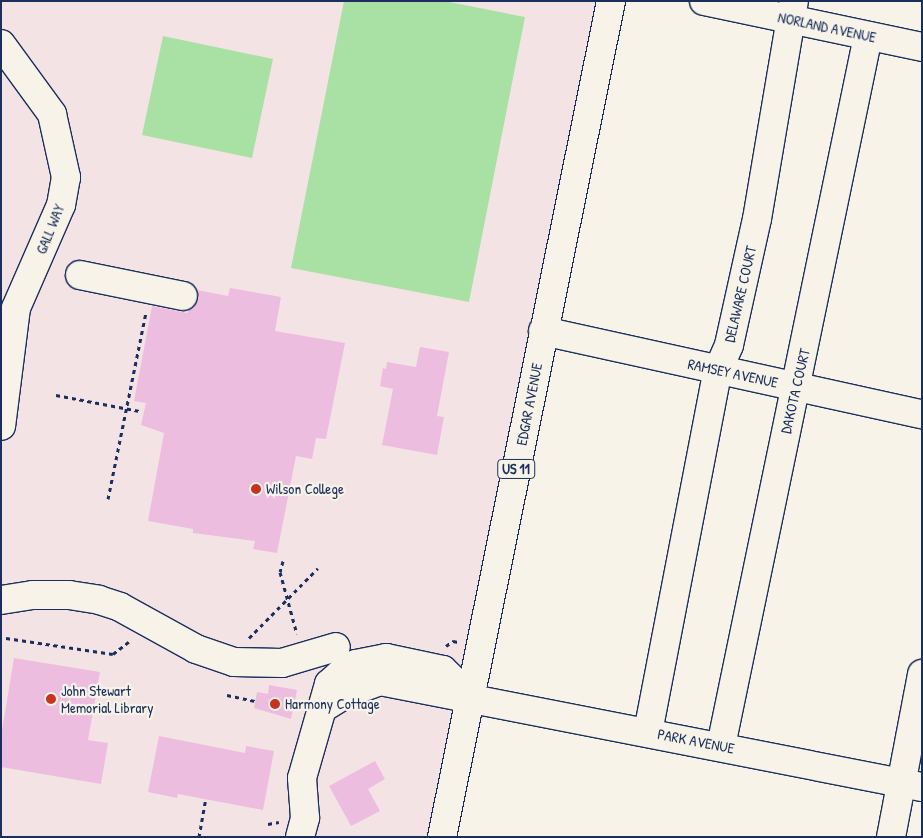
<!DOCTYPE html>
<html>
<head>
<meta charset="utf-8">
<style>
  body { margin:0 }
  #map { position:relative; width:923px; height:838px; overflow:hidden; background:#f7f3e8; font-family:"Patrick Hand",sans-serif }
  div>[style] { position:absolute }
  .built>* { inset:0; background:#f4e3e5 }
  .green>* { inset:0; background:#a9e1a5 }
  .building>* { inset:0; background:#edbddf }
  .path>* { height:3px; margin-top:-1.5px; transform-origin:0; background:repeating-linear-gradient(90deg,#1b2f5e 0 4px,transparent 0 8px) }
  .roads { filter:drop-shadow(1px 0 #1b2f5e) drop-shadow(-1px 0 #1b2f5e) drop-shadow(0 1px #1b2f5e) drop-shadow(0 -1px #1b2f5e) }
  .minor>* { height:28px; margin:-14px; padding:0 14px; transform-origin:14px; border-radius:14px; background:#f7f3e8 }
  .major>* { height:28px; margin:-14px; padding:0 14px; transform-origin:14px; border-radius:14px; background:#f7f3e8 }
  .dots>* { width:14px; height:14px; translate:-50% -50%; box-sizing:border-box; border:2px solid #f7f3e8; border-radius:50% }
  span { translate:-50% -50%; white-space:nowrap; text-align:center; line-height:1.15; -webkit-text-stroke:4.5px #f7f3e8; paint-order:stroke }
  .shield-label span { padding:1px 4px; background:#f7f3e8; border:1px solid; border-radius:4px; -webkit-text-stroke-width:0 }
  .shield-label { font-size:14px; color:#1b2f5e; font-weight:700 }
  .street-label { font-size:15px; color:#1b2f5e }
  .poi-label { font-size:15px; color:#1b2f5e }
  .left { translate:0 -50%; text-align:left }
  .frame { position:absolute; inset:0; border:2px solid #1b2f5e; pointer-events:none }
</style>
</head>
<body>
<div id="map">
  <div class="built">
    <i style="clip-path:polygon(1px 1px,611px 1px,442px 837px,1px 837px)"></i>
  </div>
  <div class="green">
    <i style="clip-path:polygon(344px 1px,444px 1px,525px 17px,469px 302px,291px 268px)"></i>
    <i style="clip-path:polygon(163px 36px,273px 59px,252px 158px,142px 135px)"></i>
  </div>
  <div class="building">
    <i style="clip-path:polygon(230px 288px,281px 297px,275px 331px,345px 343px,326px 439px,316px 438px,312px 459px,296px 456px,277px 553px,253px 549px,255px 541px,193px 533px,193px 529px,148px 521px,164px 433px,141px 425px,146px 403px,134px 401px,152px 306px,187px 313px,198px 300px,197px 290px,228px 296px)"></i>
    <i style="clip-path:polygon(420px 347px,449px 352px,437px 416px,444px 417px,437px 455px,382px 445px,393px 389px,380px 386px,383px 368px,386px 369px,387px 362px,416px 367px)"></i>
    <i style="clip-path:polygon(14px 658px,100px 672px,88px 740px,108px 743px,101px 784px,1px 767px,1px 736px)"></i>
    <i style="clip-path:polygon(269px 685px,297px 690px,291px 719px,254px 708px,257px 692px,268px 694px)"></i>
    <i style="clip-path:polygon(159px 736px,245px 753px,246px 746px,274px 751px,263px 810px,178px 794px,177px 798px,148px 792px)"></i>
    <i style="clip-path:polygon(375px 761px,385px 779px,368px 789px,380px 811px,351px 826px,329px 786px)"></i>
  </div>
  <div class="path">
    <i style="left:56px;top:395px;width:85px;rotate:10.9deg"></i>
    <i style="left:108px;top:499px;width:191px;rotate:-78.5deg"></i>
    <i style="left:283px;top:561px;width:11px;rotate:105deg"></i>
    <i style="left:280px;top:572px;width:64px;rotate:74.7deg"></i>
    <i style="left:6px;top:638px;width:108px;rotate:8.5deg"></i>
    <i style="left:113px;top:654px;width:23px;rotate:-38deg"></i>
    <i style="left:249px;top:638px;width:98px;rotate:-45.4deg"></i>
    <i style="left:446px;top:646px;width:9px;rotate:-36deg"></i>
    <i style="left:453px;top:641px;width:5px;rotate:11deg"></i>
    <i style="left:227px;top:695px;width:30px;rotate:12deg"></i>
    <i style="left:268px;top:824px;width:11px;rotate:-10deg"></i>
    <i style="left:199px;top:837px;width:36px;rotate:-80deg"></i>
  </div>
  <div class="roads">
    <div class="minor">
      <i style="left:1px;top:44px;width:87px;rotate:53.9deg"></i>
      <i style="left:52px;top:114px;width:65px;rotate:77.5deg"></i>
      <i style="left:66px;top:177px;width:28px;rotate:100deg"></i>
      <i style="left:61px;top:205px;width:112px;rotate:113.6deg"></i>
      <i style="left:16px;top:308px;width:119px;rotate:97.2deg"></i>
      <i style="left:80px;top:275px;width:105px;rotate:11.5deg"></i>
      <i style="left:543px;top:331px;width:388px;rotate:12.4deg"></i>
      <i style="left:1px;top:600px;width:32px;rotate:-9deg"></i>
      <i style="left:33px;top:595px;width:36px"></i>
      <i style="left:69px;top:595px;width:30px;rotate:9deg"></i>
      <i style="left:99px;top:600px;width:22px;rotate:18deg"></i>
      <i style="left:120px;top:607px;width:87px;rotate:28.9deg"></i>
      <i style="left:196px;top:649px;width:40px;rotate:18.9deg"></i>
      <i style="left:234px;top:662px;width:48px;rotate:1.2deg"></i>
      <i style="left:282px;top:663px;width:56px;rotate:-16.5deg"></i>
      <i style="left:323px;top:708px;width:28px;rotate:-32deg"></i>
      <i style="left:347px;top:693px;width:35px;rotate:-20deg"></i>
      <i style="left:380px;top:681px;width:552px;rotate:11.07deg"></i>
      <i style="left:648px;top:732px;width:369px;rotate:-79.1deg"></i>
      <i style="left:718px;top:370px;width:27px;rotate:-66deg"></i>
      <i style="left:729px;top:345px;width:129px;rotate:-77.5deg"></i>
      <i style="left:757px;top:219px;width:221px;rotate:-80.4deg"></i>
      <i style="left:721px;top:746px;width:725px;rotate:-78.3deg"></i>
      <i style="left:300px;top:837px;width:20px;rotate:-75deg"></i>
      <i style="left:305px;top:818px;width:40px;rotate:-94.3deg"></i>
      <i style="left:302px;top:778px;width:98px;rotate:-74deg"></i>
      <i style="left:329px;top:684px;width:15px;rotate:-42deg"></i>
      <i style="left:340px;top:674px;width:19px;rotate:-32deg"></i>
      <i style="left:356px;top:664px;width:31px;rotate:-11deg"></i>
      <i style="left:386px;top:658px;width:58px;rotate:11.9deg"></i>
      <i style="left:443px;top:670px;width:37px;rotate:44deg"></i>
      <i style="left:891px;top:837px;width:166px;rotate:-79.2deg"></i>
    </div>
    <div class="major">
      <i style="left:704px;top:1px;width:223px;rotate:11.9deg"></i>
      <i style="left:442px;top:837px;width:853px;rotate:-78.57deg"></i>
    </div>
  </div>
  <div class="dots">
    <i style="left:256px;top:489px;background:#c8321e"></i>
    <i style="left:51px;top:699px;background:#c8321e"></i>
    <i style="left:275px;top:704px;background:#c8321e"></i>
  </div>
  <div class="shield-label">
    <span style="left:516px;top:469px">US 11</span>
  </div>
  <div class="street-label">
    <span style="left:827px;top:27px;rotate:12deg">NORLAND AVENUE</span>
    <span style="left:50px;top:229px;rotate:-68deg">GALL WAY</span>
    <span style="left:740px;top:294px;rotate:-77deg">DELAWARE COURT</span>
    <span style="left:733px;top:373px;rotate:12deg">RAMSEY AVENUE</span>
    <span style="left:795px;top:391px;rotate:-77deg">DAKOTA COURT</span>
    <span style="left:529px;top:404px;rotate:-79deg">EDGAR AVENUE</span>
    <span style="left:696px;top:741px;rotate:11deg">PARK AVENUE</span>
  </div>
  <div class="poi-label">
    <span class="left" style="left:266px;top:489px">Wilson College</span>
    <span class="left" style="left:61px;top:699px">John Stewart<br>Memorial Library</span>
    <span class="left" style="left:285px;top:704px">Harmony Cottage</span>
  </div>
  <div class="frame"></div>
</div>
</body>
</html>
